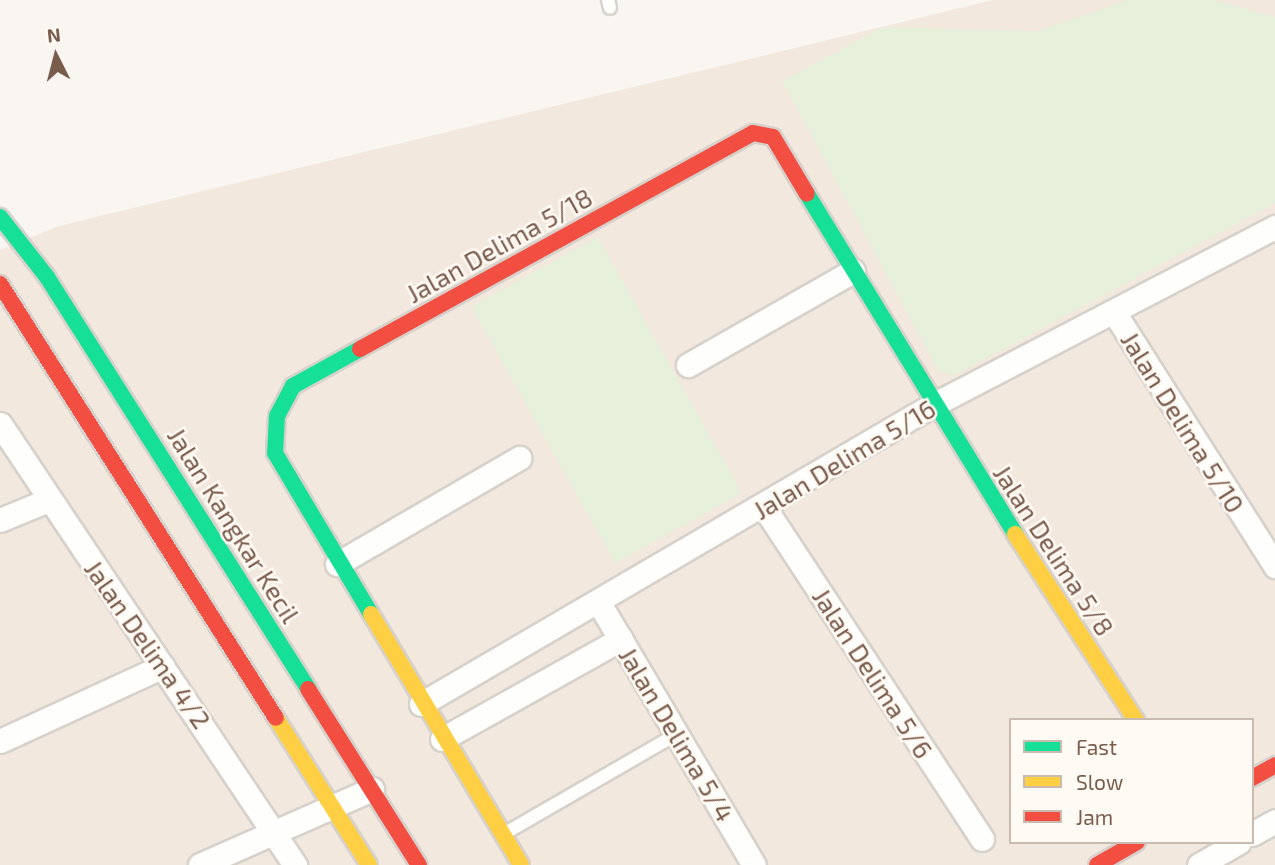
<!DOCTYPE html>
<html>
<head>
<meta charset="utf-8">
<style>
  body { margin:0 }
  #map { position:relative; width:1275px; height:865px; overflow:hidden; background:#f9f5f0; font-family:"Exo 2",sans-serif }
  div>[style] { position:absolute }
  .residential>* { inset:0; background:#f2e8de }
  .green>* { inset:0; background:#e7f0db }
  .roads { filter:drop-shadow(2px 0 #d7d1cb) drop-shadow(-2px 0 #d7d1cb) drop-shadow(0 2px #d7d1cb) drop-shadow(0 -2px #d7d1cb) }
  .lane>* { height:12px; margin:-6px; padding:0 6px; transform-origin:6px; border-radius:6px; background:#fefefd }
  .street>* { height:23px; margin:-11.5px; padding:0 11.5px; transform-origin:11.5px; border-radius:11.5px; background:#fefefd }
  .fast>* { height:16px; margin:-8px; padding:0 8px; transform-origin:8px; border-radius:8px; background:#16e098 }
  .slow>* { height:16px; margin:-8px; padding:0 8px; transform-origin:8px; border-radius:8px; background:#ffcf43 }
  .jam>* { height:16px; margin:-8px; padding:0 8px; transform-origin:8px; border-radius:8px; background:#f24e42 }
  span { translate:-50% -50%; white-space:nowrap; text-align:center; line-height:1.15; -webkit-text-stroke:5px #fffaf3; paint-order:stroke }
  .street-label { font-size:26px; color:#7a5c4d }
  .legend { position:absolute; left:1009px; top:718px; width:245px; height:126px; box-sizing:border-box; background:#fffaf3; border:2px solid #cabbb1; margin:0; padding:9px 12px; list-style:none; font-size:21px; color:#7a5c4d }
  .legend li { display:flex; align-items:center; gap:14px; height:35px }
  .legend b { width:35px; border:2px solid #cabbb1 }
  .north { position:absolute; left:21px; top:21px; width:70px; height:70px; -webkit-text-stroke:5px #fffaf3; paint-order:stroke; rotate:354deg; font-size:19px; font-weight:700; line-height:28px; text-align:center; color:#7a5c4d }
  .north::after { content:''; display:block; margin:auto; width:24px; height:32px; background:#7a5c4d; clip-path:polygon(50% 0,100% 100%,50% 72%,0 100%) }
</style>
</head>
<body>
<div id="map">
  <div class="residential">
    <i style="clip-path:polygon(evenodd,993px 0,1275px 0,1275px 865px,0 865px,0 250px,59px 226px,993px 0,1011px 720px,1252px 720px,1252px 842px,1011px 842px,1011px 720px)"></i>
  </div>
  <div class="green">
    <i style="clip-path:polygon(1128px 0,1214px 0,1275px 17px,1275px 203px,955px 375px,939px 372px,782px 81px,884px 27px,1037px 31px)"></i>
    <i style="clip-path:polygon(598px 237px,742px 493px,615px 563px,471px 307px)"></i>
  </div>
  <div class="roads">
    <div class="lane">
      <i style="left:608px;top:0;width:8px;rotate:76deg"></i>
      <i style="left:502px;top:835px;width:202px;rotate:-30deg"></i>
    </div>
    <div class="street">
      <i style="left:1114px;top:312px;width:301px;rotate:57.6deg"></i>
      <i style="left:688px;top:365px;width:190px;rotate:-29.7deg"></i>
      <i style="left:0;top:424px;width:531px;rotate:56.22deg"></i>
      <i style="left:764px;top:507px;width:397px;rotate:56.7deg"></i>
      <i style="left:0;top:520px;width:52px;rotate:-22.6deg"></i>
      <i style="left:337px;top:564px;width:211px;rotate:-30.2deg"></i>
      <i style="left:599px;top:603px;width:304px;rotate:59.4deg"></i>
      <i style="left:421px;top:704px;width:591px;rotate:-30.3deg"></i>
      <i style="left:931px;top:406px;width:388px;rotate:-27.5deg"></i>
      <i style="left:442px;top:739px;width:205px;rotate:-29.2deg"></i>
      <i style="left:0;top:741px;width:179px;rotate:-24.7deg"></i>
      <i style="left:1252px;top:834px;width:26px;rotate:-29deg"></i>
      <i style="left:200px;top:865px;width:188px;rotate:-23.8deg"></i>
      <i style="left:1199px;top:865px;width:46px;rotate:-29.9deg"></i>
    </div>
    <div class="fast">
      <i style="left:807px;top:194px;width:399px;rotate:58.5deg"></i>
      <i style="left:0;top:217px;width:76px;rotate:51.9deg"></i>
      <i style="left:47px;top:277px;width:488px;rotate:57.6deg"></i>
      <i style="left:360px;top:349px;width:77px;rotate:151.1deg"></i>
      <i style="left:293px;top:386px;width:34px;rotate:118deg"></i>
      <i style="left:277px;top:416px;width:37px;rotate:93deg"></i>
      <i style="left:275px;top:453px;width:187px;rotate:59.2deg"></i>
    </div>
    <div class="slow">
      <i style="left:1015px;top:534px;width:222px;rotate:57deg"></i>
      <i style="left:371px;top:614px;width:292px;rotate:59.1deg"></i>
      <i style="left:276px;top:718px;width:174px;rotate:57.7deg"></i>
    </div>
    <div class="jam">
      <i style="left:0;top:284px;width:514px;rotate:57.55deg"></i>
      <i style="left:360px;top:349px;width:448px;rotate:-28.8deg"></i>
      <i style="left:753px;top:133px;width:20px;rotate:11deg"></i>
      <i style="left:773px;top:137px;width:66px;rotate:59.2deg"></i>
      <i style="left:308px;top:689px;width:208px;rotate:57.8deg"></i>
      <i style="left:1252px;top:778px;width:26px;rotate:-29deg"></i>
      <i style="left:1097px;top:865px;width:46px;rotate:-29.9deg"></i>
    </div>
  </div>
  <div class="street-label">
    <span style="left:499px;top:245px;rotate:-29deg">Jalan Delima 5/18</span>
    <span style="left:1183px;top:422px;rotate:58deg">Jalan Delima 5/10</span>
    <span style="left:844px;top:459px;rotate:-31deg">Jalan Delima 5/16</span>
    <span style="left:234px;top:525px;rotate:58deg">Jalan Kangkar Kecil</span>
    <span style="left:1054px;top:550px;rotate:57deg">Jalan Delima 5/8</span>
    <span style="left:148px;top:644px;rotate:55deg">Jalan Delima 4/2</span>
    <span style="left:873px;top:673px;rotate:57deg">Jalan Delima 5/6</span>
    <span style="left:677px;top:734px;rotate:59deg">Jalan Delima 5/4</span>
  </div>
  <ul class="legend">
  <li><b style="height:9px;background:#16e098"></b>Fast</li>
  <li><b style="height:9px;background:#ffcf43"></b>Slow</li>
  <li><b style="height:9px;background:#f24e42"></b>Jam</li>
  </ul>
  <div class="north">N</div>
</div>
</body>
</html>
